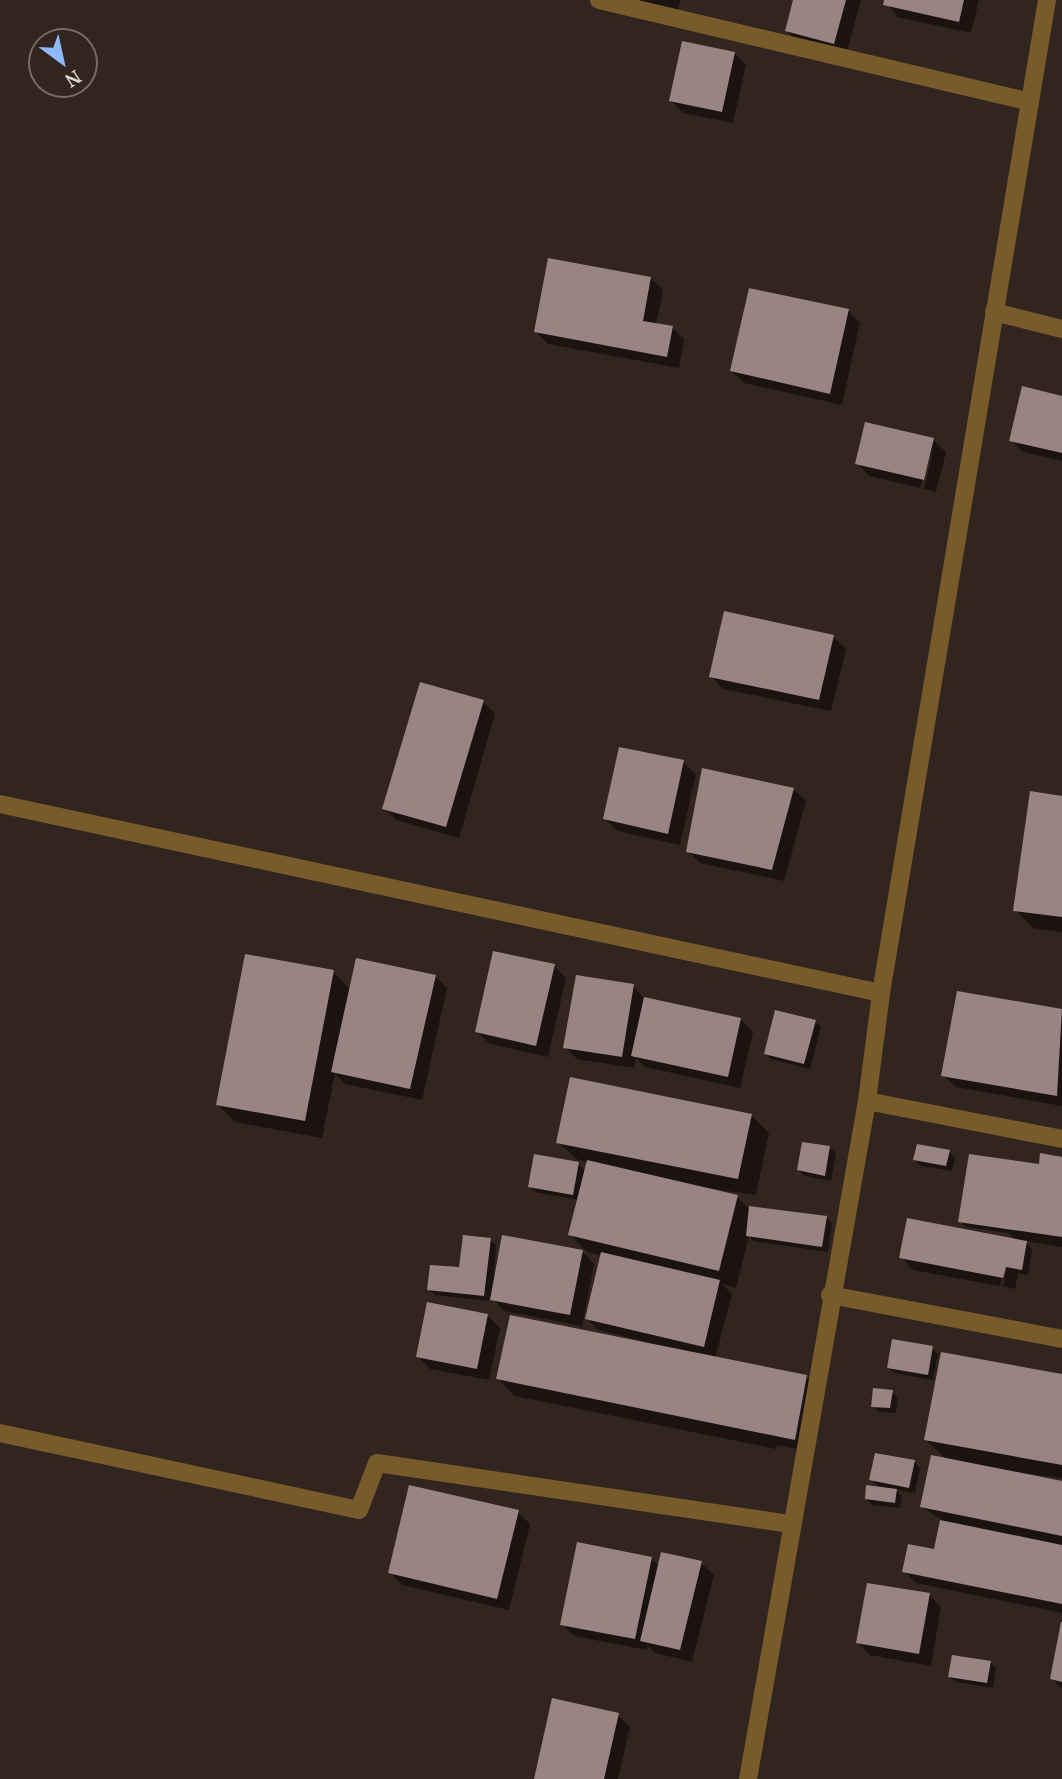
<!DOCTYPE html>
<html>
<head>
<meta charset="utf-8">
<style>
  body { margin:0 }
  #map { position:relative; width:1062px; height:1779px; overflow:hidden; background:#32251f; font-family:"PT Serif",serif }
  div>[style] { position:absolute }
  .shadow>* { inset:0; background:#0007 }
  .building>* { inset:0; background:#978483 }
  .service>* { height:18px; margin:-9px; padding:0 9px; transform-origin:9px; border-radius:9px; background:#785b2b }
  .minor>* { height:18px; margin:-9px; padding:0 9px; transform-origin:9px; border-radius:9px; background:#785b2b }
  .tertiary>* { height:18px; margin:-9px; padding:0 9px; transform-origin:9px; border-radius:9px; background:#785b2b }
  span { translate:-50% -50%; white-space:nowrap; text-align:center; line-height:1.15; -webkit-text-stroke:7px #32251f; paint-order:stroke }
  .north { position:absolute; left:28px; top:28px; width:70px; height:70px; box-sizing:border-box; background:#32251f; border:2px solid #766a65; border-radius:50%; rotate:147deg; font-size:19px; font-weight:700; line-height:28px; text-align:center; color:#dbd2ce }
  .north::after { content:''; display:block; margin:auto; width:24px; height:32px; background:#90b8fd; clip-path:polygon(50% 0,100% 100%,50% 72%,0 100%) }
</style>
</head>
<body>
<div id="map">
  <div class="shadow">
    <i style="clip-path:polygon(620px 0,680px 0,677px 16px)"></i>
    <i style="clip-path:polygon(795px 0,861px 0,846px 55px,799px 43px,787px 31px)"></i>
    <i style="clip-path:polygon(886px 0,979px 0,971px 33px,897px 17px)"></i>
    <i style="clip-path:polygon(734px 53px,746px 65px,733px 123px,683px 113px,671px 101px)"></i>
    <i style="clip-path:polygon(651px 278px,663px 290px,656px 325px,672px 327px,684px 339px,679px 368px,548px 344px,536px 332px)"></i>
    <i style="clip-path:polygon(848px 311px,860px 323px,842px 405px,744px 383px,731px 371px)"></i>
    <i style="clip-path:polygon(1062px 397px,1062px 461px,1023px 452px,1011px 440px)"></i>
    <i style="clip-path:polygon(933px 440px,946px 452px,936px 492px,924px 489px,934px 446px,920px 488px,869px 476px,857px 463px)"></i>
    <i style="clip-path:polygon(833px 637px,846px 649px,831px 711px,723px 689px,711px 676px)"></i>
    <i style="clip-path:polygon(483px 702px,495px 714px,459px 838px,396px 820px,384px 808px)"></i>
    <i style="clip-path:polygon(683px 762px,696px 774px,680px 845px,617px 831px,605px 819px)"></i>
    <i style="clip-path:polygon(793px 789px,806px 801px,784px 881px,700px 863px,688px 851px)"></i>
    <i style="clip-path:polygon(1062px 797px,1062px 932px,1033px 928px,1015px 910px)"></i>
    <i style="clip-path:polygon(554px 966px,566px 978px,548px 1057px,490px 1044px,477px 1032px)"></i>
    <i style="clip-path:polygon(333px 972px,351px 990px,435px 976px,447px 988px,422px 1100px,345px 1084px,335px 1073px,322px 1138px,235px 1122px,218px 1105px)"></i>
    <i style="clip-path:polygon(633px 986px,645px 999px,741px 1020px,753px 1032px,740px 1088px,645px 1067px,636px 1058px,634px 1068px,577px 1059px,565px 1047px)"></i>
    <i style="clip-path:polygon(958px 993px,1062px 1011px,1062px 1106px,956px 1087px,943px 1075px)"></i>
    <i style="clip-path:polygon(815px 1021px,821px 1027px,810px 1069px,771px 1059px,765px 1053px)"></i>
    <i style="clip-path:polygon(752px 1116px,769px 1133px,756px 1195px,691px 1186px,737px 1197px,751px 1211px,826px 1217px,832px 1223px,828px 1252px,753px 1241px,749px 1236px,736px 1288px,722px 1284px,732px 1294px,715px 1359px,806px 1376px,819px 1389px,807px 1451px,777px 1445px,776px 1449px,515px 1396px,498px 1379px,646px 1342px,599px 1330px,586px 1318px,602px 1255px,587px 1252px,570px 1234px,578px 1200px,535px 1192px,529px 1186px,578px 1164px,586px 1171px,588px 1162px,576px 1159px,558px 1142px)"></i>
    <i style="clip-path:polygon(830px 1148px,836px 1153px,831px 1181px,805px 1176px,799px 1170px)"></i>
    <i style="clip-path:polygon(949px 1152px,955px 1157px,952px 1171px,921px 1166px,915px 1160px)"></i>
    <i style="clip-path:polygon(evenodd,1062px 1158px,1062px 1247px,1025px 1241px,1032px 1249px,1028px 1275px,1018px 1273px,1015px 1289px,913px 1270px,901px 1257px,1016px 1241px,1008px 1233px,966px 1227px,960px 1221px,1040px 1166px,1062px 1158px,1008px 1247px,1011px 1247px,1003px 1287px,1000px 1286px,1008px 1247px)"></i>
    <i style="clip-path:polygon(490px 1240px,496px 1245px,493px 1295px,582px 1251px,594px 1264px,582px 1326px,504px 1311px,490px 1296px,489px 1301px,435px 1295px,429px 1289px,461px 1269px)"></i>
    <i style="clip-path:polygon(488px 1316px,500px 1328px,489px 1380px,430px 1369px,418px 1356px)"></i>
    <i style="clip-path:polygon(932px 1348px,938px 1354px,933px 1380px,894px 1373px,889px 1367px)"></i>
    <i style="clip-path:polygon(1062px 1376px,1062px 1478px,990px 1469px,1062px 1483px,1062px 1613px,916px 1583px,904px 1571px,935px 1551px,942px 1520px,922px 1507px,947px 1460px,926px 1440px)"></i>
    <i style="clip-path:polygon(892px 1392px,898px 1398px,896px 1413px,879px 1412px,873px 1406px)"></i>
    <i style="clip-path:polygon(914px 1462px,920px 1468px,915px 1493px,894px 1489px,902px 1496px,900px 1508px,872px 1505px,866px 1499px,880px 1488px,871px 1479px)"></i>
    <i style="clip-path:polygon(518px 1512px,530px 1524px,509px 1610px,402px 1585px,390px 1572px)"></i>
    <i style="clip-path:polygon(651px 1558px,660px 1567px,701px 1563px,714px 1575px,692px 1662px,655px 1653px,648px 1646px,647px 1650px,574px 1636px,562px 1624px)"></i>
    <i style="clip-path:polygon(929px 1595px,941px 1607px,931px 1666px,870px 1655px,858px 1643px)"></i>
    <i style="clip-path:polygon(1062px 1624px,1062px 1689px,1052px 1679px)"></i>
    <i style="clip-path:polygon(990px 1662px,996px 1668px,993px 1688px,956px 1682px,950px 1677px)"></i>
    <i style="clip-path:polygon(618px 1715px,630px 1727px,618px 1779px,536px 1779px)"></i>
  </div>
  <div class="building">
    <i style="clip-path:polygon(793px 0,846px 0,834px 44px,785px 31px)"></i>
    <i style="clip-path:polygon(884px 0,964px 0,959px 22px,883px 5px)"></i>
    <i style="clip-path:polygon(682px 41px,735px 52px,722px 112px,669px 101px)"></i>
    <i style="clip-path:polygon(548px 258px,651px 277px,643px 321px,673px 326px,667px 357px,534px 332px)"></i>
    <i style="clip-path:polygon(749px 288px,849px 309px,830px 394px,730px 371px)"></i>
    <i style="clip-path:polygon(1022px 386px,1062px 396px,1062px 453px,1009px 441px)"></i>
    <i style="clip-path:polygon(865px 422px,934px 438px,924px 480px,855px 464px)"></i>
    <i style="clip-path:polygon(724px 611px,834px 635px,819px 700px,709px 677px)"></i>
    <i style="clip-path:polygon(420px 682px,484px 700px,446px 827px,382px 809px)"></i>
    <i style="clip-path:polygon(619px 747px,684px 760px,668px 834px,603px 819px)"></i>
    <i style="clip-path:polygon(702px 768px,794px 788px,772px 870px,686px 852px)"></i>
    <i style="clip-path:polygon(1030px 791px,1062px 796px,1062px 917px,1013px 911px)"></i>
    <i style="clip-path:polygon(493px 951px,555px 964px,536px 1046px,475px 1032px)"></i>
    <i style="clip-path:polygon(245px 954px,334px 970px,305px 1121px,216px 1105px)"></i>
    <i style="clip-path:polygon(356px 958px,436px 975px,410px 1089px,331px 1072px)"></i>
    <i style="clip-path:polygon(576px 975px,634px 984px,622px 1057px,563px 1048px)"></i>
    <i style="clip-path:polygon(957px 991px,1062px 1009px,1057px 1096px,941px 1076px)"></i>
    <i style="clip-path:polygon(644px 997px,741px 1018px,728px 1077px,631px 1056px)"></i>
    <i style="clip-path:polygon(775px 1010px,816px 1020px,804px 1064px,764px 1054px)"></i>
    <i style="clip-path:polygon(570px 1077px,752px 1114px,738px 1179px,556px 1143px)"></i>
    <i style="clip-path:polygon(802px 1142px,830px 1146px,825px 1176px,797px 1170px)"></i>
    <i style="clip-path:polygon(917px 1144px,950px 1150px,946px 1166px,913px 1160px)"></i>
    <i style="clip-path:polygon(1040px 1153px,1062px 1157px,1062px 1237px,958px 1222px,969px 1154px,1039px 1164px)"></i>
    <i style="clip-path:polygon(534px 1154px,579px 1162px,573px 1195px,528px 1187px)"></i>
    <i style="clip-path:polygon(587px 1160px,738px 1195px,719px 1271px,568px 1235px)"></i>
    <i style="clip-path:polygon(749px 1206px,827px 1216px,822px 1247px,746px 1236px)"></i>
    <i style="clip-path:polygon(907px 1218px,1027px 1241px,1022px 1270px,1006px 1267px,1003px 1278px,899px 1258px)"></i>
    <i style="clip-path:polygon(463px 1235px,491px 1238px,484px 1296px,427px 1290px,430px 1265px,459px 1267px)"></i>
    <i style="clip-path:polygon(502px 1235px,583px 1250px,570px 1315px,490px 1300px)"></i>
    <i style="clip-path:polygon(601px 1252px,720px 1280px,704px 1347px,585px 1319px)"></i>
    <i style="clip-path:polygon(427px 1302px,488px 1314px,477px 1369px,416px 1357px)"></i>
    <i style="clip-path:polygon(510px 1315px,807px 1375px,795px 1440px,496px 1379px)"></i>
    <i style="clip-path:polygon(892px 1339px,933px 1346px,928px 1375px,887px 1368px)"></i>
    <i style="clip-path:polygon(941px 1352px,1062px 1374px,1062px 1465px,924px 1440px)"></i>
    <i style="clip-path:polygon(873px 1388px,893px 1390px,890px 1408px,871px 1407px)"></i>
    <i style="clip-path:polygon(875px 1453px,915px 1460px,909px 1488px,869px 1480px)"></i>
    <i style="clip-path:polygon(931px 1455px,1062px 1481px,1062px 1536px,920px 1507px)"></i>
    <i style="clip-path:polygon(409px 1485px,519px 1510px,497px 1599px,388px 1573px)"></i>
    <i style="clip-path:polygon(866px 1485px,897px 1489px,895px 1503px,865px 1499px)"></i>
    <i style="clip-path:polygon(940px 1520px,1062px 1545px,1062px 1604px,902px 1572px,908px 1544px,934px 1549px)"></i>
    <i style="clip-path:polygon(577px 1542px,652px 1557px,635px 1639px,560px 1625px)"></i>
    <i style="clip-path:polygon(661px 1552px,702px 1561px,680px 1650px,640px 1641px)"></i>
    <i style="clip-path:polygon(867px 1583px,930px 1593px,919px 1654px,856px 1643px)"></i>
    <i style="clip-path:polygon(1061px 1622px,1062px 1622px,1062px 1682px,1050px 1679px)"></i>
    <i style="clip-path:polygon(952px 1655px,991px 1661px,987px 1683px,948px 1677px)"></i>
    <i style="clip-path:polygon(552px 1698px,619px 1713px,604px 1779px,534px 1779px)"></i>
  </div>
  <div class="service">
    <i style="left:830px;top:1295px;width:236px;rotate:10.7deg"></i>
  </div>
  <div class="minor">
    <i style="left:599px;top:0;width:443px;rotate:13.3deg"></i>
    <i style="left:994px;top:312px;width:70px;rotate:14deg"></i>
    <i style="left:0;top:804px;width:901px;rotate:12.11deg"></i>
    <i style="left:867px;top:1101px;width:199px;rotate:11deg"></i>
    <i style="left:0;top:1433px;width:367px;rotate:12.1deg"></i>
    <i style="left:359px;top:1510px;width:50px;rotate:-69deg"></i>
    <i style="left:377px;top:1463px;width:418px;rotate:8.4deg"></i>
  </div>
  <div class="tertiary">
    <i style="left:748px;top:1779px;width:688px;rotate:-80.05deg"></i>
    <i style="left:867px;top:1101px;width:109px;rotate:-82.6deg"></i>
    <i style="left:881px;top:993px;width:1007px;rotate:-80.51deg"></i>
  </div>
  <div class="north">N</div>
</div>
</body>
</html>
